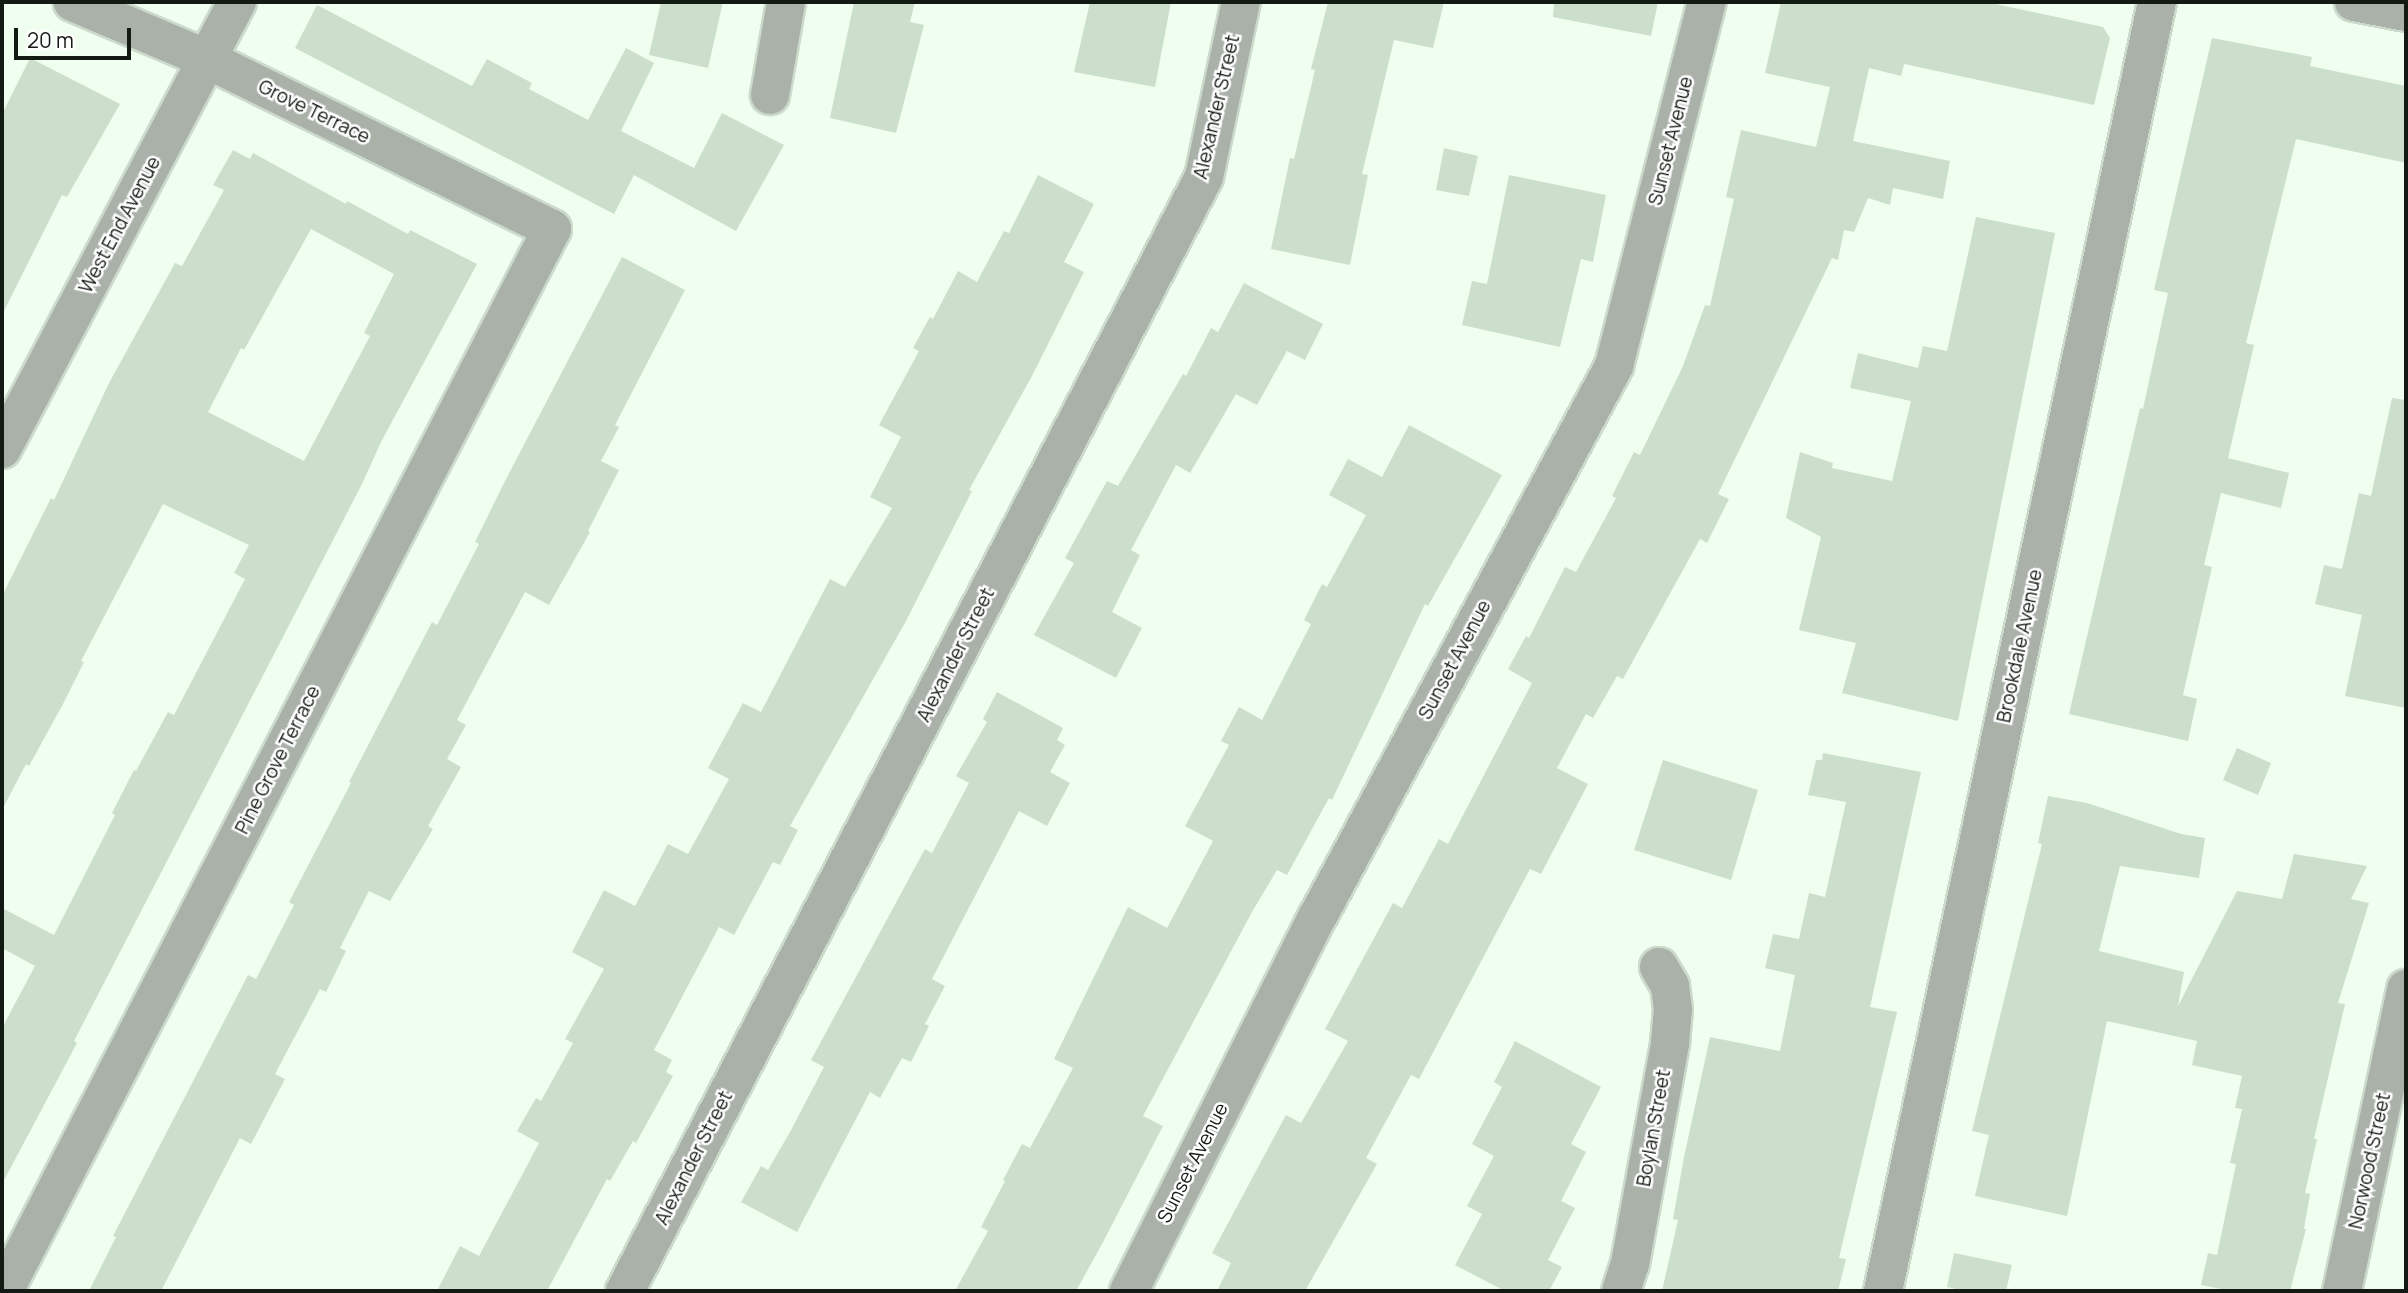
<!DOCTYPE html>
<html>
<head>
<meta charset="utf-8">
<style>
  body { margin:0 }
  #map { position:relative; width:2408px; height:1293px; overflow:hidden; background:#effeef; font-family:Manrope,sans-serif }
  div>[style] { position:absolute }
  .building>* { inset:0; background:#ccdfcc }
  .roads { filter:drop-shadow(2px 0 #ccdacc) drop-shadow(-2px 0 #ccdacc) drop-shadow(0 2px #ccdacc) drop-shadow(0 -2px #ccdacc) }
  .minor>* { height:38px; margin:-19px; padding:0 19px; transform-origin:19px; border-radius:19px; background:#a9b1a9 }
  span { translate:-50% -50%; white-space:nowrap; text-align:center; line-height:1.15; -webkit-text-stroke:5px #fff; paint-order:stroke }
  .street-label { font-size:19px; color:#131a13 }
  .frame { position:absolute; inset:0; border:4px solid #131a13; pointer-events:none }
  .scale { position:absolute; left:14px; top:28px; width:117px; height:32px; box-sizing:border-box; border:4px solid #131a13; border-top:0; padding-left:9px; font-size:21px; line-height:24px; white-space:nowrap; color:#131a13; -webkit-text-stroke:5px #fff; paint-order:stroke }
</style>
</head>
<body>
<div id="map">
  <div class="building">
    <i style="clip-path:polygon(661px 2px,723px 2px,708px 68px,649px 55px)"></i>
    <i style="clip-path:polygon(854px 2px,915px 2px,910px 22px,924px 25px,896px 133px,830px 118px)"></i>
    <i style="clip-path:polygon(1090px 2px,1171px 2px,1155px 87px,1074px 72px)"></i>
    <i style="clip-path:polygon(1328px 2px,1444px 2px,1433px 48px,1394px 40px,1362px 174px,1368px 175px,1350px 265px,1271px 249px,1290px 158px,1294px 159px,1315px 70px,1311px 69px)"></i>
    <i style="clip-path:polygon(1554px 2px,1658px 2px,1651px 36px,1553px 17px)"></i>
    <i style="clip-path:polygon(1781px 2px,1986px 2px,2103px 27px,2110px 38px,2094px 105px,1904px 64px,1901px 76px,1869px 68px,1853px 141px,1950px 161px,1943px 199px,1893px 188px,1890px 205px,1868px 198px,1854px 232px,1844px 230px,1838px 260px,1832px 258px,1718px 494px,1729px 499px,1707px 543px,1700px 539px,1623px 679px,1617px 676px,1593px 718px,1586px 714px,1557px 768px,1588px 784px,1541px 874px,1530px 869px,1419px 1079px,1411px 1075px,1366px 1158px,1377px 1164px,1305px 1291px,1217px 1291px,1231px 1263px,1212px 1253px,1286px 1115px,1301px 1123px,1348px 1041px,1325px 1029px,1393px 903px,1402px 908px,1439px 839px,1448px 844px,1532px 683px,1508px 669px,1526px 636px,1529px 638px,1565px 567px,1576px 572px,1616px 498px,1612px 496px,1634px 452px,1640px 455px,1683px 366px,1705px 305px,1710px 306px,1734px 199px,1726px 197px,1741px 130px,1816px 147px,1830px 87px,1765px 73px)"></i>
    <i style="clip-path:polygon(317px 5px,472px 86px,487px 59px,532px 83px,529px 89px,588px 120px,626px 48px,654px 63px,621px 131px,694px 168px,722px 113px,784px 145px,736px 231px,634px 175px,614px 214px,295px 48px)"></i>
    <i style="clip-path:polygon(2212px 38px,2312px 57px,2310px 66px,2406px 86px,2406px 163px,2296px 139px,2246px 343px,2254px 345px,2228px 458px,2289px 473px,2281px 508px,2221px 493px,2204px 565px,2212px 567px,2183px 695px,2197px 699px,2188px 741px,2069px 714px,2140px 408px,2143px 409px,2168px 293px,2154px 290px)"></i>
    <i style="clip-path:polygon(30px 58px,120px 104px,67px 197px,62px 195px,2px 315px,2px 114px)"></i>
    <i style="clip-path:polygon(1444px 148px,1478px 156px,1469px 196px,1436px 190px)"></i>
    <i style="clip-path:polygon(evenodd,233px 150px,250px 159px,253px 153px,346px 204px,347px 201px,408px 234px,410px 230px,477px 264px,381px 442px,362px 484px,74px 1041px,77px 1043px,2px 1184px,2px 1028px,35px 966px,2px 948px,2px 908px,54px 935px,115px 815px,112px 813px,134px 770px,136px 771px,168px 712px,174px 715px,245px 579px,234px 573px,249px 545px,163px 504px,81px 661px,84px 662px,63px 704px,29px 766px,26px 764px,2px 810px,2px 596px,51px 498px,54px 500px,109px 383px,175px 263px,182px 266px,224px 190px,213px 185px,233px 150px,311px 229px,394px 274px,364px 333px,370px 336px,304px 461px,208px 412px,241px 348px,244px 350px,311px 229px)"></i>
    <i style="clip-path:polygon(1038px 175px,1094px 204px,1064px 262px,1084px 272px,1033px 374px,969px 490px,972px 491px,906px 621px,790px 826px,798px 830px,780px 865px,773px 862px,734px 935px,719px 927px,654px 1050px,672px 1060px,666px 1072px,673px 1076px,636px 1143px,633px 1141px,610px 1181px,607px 1179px,547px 1291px,437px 1291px,460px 1246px,479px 1256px,539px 1143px,517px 1131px,536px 1098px,541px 1101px,573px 1043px,565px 1039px,604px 969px,572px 952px,604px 890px,635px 906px,668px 844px,688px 854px,729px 779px,708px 768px,743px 703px,761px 712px,830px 579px,845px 587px,892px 508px,870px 497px,901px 437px,879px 425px,919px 351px,913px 348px,930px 317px,933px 319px,958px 271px,977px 282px,1004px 231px,1009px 233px)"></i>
    <i style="clip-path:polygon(1509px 175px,1606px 195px,1593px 262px,1581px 259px,1560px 347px,1462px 325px,1472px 281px,1487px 284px)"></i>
    <i style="clip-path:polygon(1976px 217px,2055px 233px,1958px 721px,1842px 693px,1856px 643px,1799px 630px,1821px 537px,1786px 518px,1800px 452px,1833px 463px,1832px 468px,1892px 481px,1911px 401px,1850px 388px,1858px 353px,1918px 368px,1923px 346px,1947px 351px)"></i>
    <i style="clip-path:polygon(622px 257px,685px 290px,615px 425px,619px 427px,601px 461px,619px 470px,588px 531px,590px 532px,549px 605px,525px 592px,457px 720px,466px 725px,447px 759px,461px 767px,428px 826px,433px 829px,390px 901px,369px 891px,340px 948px,346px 951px,326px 992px,320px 989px,275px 1074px,285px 1079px,251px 1144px,240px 1138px,161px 1291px,89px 1291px,116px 1237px,113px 1236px,248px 975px,256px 979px,294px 905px,289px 902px,351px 783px,349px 782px,432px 622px,437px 625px,479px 544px,475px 542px,504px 483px)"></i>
    <i style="clip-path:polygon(1244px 283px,1323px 324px,1305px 360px,1287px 351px,1257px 405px,1236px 394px,1190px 473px,1176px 465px,1131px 550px,1140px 555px,1112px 612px,1142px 628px,1116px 678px,1034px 635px,1074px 563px,1065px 558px,1107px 481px,1118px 486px,1183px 374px,1186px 376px,1211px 328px,1218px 332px)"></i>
    <i style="clip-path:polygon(2392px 398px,2406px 400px,2406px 708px,2345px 696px,2362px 615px,2315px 604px,2324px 565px,2342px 569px,2359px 493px,2371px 496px)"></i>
    <i style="clip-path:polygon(1409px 425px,1502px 475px,1428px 606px,1425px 604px,1332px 800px,1329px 798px,1287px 875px,1277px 870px,1252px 912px,1143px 1116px,1163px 1126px,1102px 1244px,1076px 1291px,955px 1291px,988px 1231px,981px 1227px,1005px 1181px,1003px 1180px,1022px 1144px,1030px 1148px,1073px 1068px,1054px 1059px,1128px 907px,1167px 928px,1213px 841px,1185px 826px,1229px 745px,1221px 741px,1239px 707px,1262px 720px,1311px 624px,1304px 620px,1322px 584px,1327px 587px,1366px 515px,1329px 495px,1348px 459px,1382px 477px)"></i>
    <i style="clip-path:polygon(997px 692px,1063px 728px,1057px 740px,1065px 745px,1050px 772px,1070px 783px,1047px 826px,1019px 811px,932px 979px,945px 986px,925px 1024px,929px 1026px,911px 1062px,902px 1058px,880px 1098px,870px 1092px,797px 1232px,741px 1202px,761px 1166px,768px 1170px,790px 1132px,824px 1067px,811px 1060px,925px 849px,932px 853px,969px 783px,956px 776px,987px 722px,983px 719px)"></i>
    <i style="clip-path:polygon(2237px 748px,2271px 763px,2258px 795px,2223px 780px)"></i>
    <i style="clip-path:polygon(1823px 753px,1921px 772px,1870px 1007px,1897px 1012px,1839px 1258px,1846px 1259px,1838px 1291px,1662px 1291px,1678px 1220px,1673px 1219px,1684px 1157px,1710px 1037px,1780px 1051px,1795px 975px,1765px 968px,1773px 934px,1799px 939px,1809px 893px,1825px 897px,1846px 802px,1808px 795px,1816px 760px,1822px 760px)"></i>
    <i style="clip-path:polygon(1663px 760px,1758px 790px,1731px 880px,1634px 850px)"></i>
    <i style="clip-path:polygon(2048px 796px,2087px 803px,2181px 834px,2205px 838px,2199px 878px,2120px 866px,2099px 951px,2184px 972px,2178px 1006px,2237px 891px,2282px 899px,2294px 854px,2367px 866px,2351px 899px,2369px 903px,2338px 1003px,2345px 1004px,2314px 1139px,2317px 1139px,2305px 1193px,2310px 1194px,2304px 1229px,2306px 1229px,2290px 1291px,2231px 1291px,2201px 1285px,2208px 1253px,2217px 1255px,2236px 1164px,2230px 1163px,2242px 1109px,2235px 1108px,2242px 1076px,2192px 1065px,2197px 1041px,2107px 1021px,2067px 1216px,1975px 1196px,1989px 1135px,1972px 1131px,2042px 844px,2038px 843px)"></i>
    <i style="clip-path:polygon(1515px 1041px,1601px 1087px,1571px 1144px,1586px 1152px,1561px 1201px,1575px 1208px,1548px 1260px,1562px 1267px,1549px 1291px,1505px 1291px,1455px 1265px,1482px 1214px,1467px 1206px,1494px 1156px,1472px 1144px,1502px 1087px,1494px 1082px)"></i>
    <i style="clip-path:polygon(1954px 1253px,2012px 1265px,2006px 1291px,1965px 1291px,1947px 1287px)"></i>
  </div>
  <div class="roads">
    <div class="minor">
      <i style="left:2354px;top:2px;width:53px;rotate:10.9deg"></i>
      <i style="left:770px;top:95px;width:94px;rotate:-80.2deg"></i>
      <i style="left:2px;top:449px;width:505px;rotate:-62.27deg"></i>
      <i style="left:4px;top:1291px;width:1195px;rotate:-62.71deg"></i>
      <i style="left:552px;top:229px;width:385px;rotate:-153.8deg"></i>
      <i style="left:207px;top:59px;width:146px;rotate:-157deg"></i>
      <i style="left:625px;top:1291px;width:1255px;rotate:-62.54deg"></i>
      <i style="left:1204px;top:177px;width:179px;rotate:-78.1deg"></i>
      <i style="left:1129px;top:1291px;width:420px;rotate:-63.3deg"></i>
      <i style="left:1318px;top:916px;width:625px;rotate:-61.71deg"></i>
      <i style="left:1614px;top:366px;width:376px;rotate:-75.7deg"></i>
      <i style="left:1621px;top:1291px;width:28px;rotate:-72deg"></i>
      <i style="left:1630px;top:1264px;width:225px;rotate:-79.7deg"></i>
      <i style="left:1670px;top:1043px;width:33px;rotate:-85deg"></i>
      <i style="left:1673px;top:1010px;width:24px;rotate:-97deg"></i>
      <i style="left:1670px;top:986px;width:22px;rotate:-120deg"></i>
      <i style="left:1883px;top:1291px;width:1318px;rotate:-78deg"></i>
      <i style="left:2342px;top:1291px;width:309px;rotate:-78deg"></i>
    </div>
  </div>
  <div class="street-label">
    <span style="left:1217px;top:107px;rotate:-77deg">Alexander Street</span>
    <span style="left:314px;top:112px;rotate:26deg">Grove Terrace</span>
    <span style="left:1671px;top:141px;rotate:-76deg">Sunset Avenue</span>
    <span style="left:120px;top:225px;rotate:-62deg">West End Avenue</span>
    <span style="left:2020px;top:646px;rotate:-78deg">Brookdale Avenue</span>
    <span style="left:956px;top:655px;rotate:-63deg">Alexander Street</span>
    <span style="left:1455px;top:660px;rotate:-62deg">Sunset Avenue</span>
    <span style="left:278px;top:760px;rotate:-63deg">Pine Grove Terrace</span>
    <span style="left:1654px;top:1128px;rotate:-80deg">Boylan Street</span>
    <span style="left:694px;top:1158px;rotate:-63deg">Alexander Street</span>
    <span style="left:2370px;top:1161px;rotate:-78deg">Norwood Street</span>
    <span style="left:1193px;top:1163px;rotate:-63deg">Sunset Avenue</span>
  </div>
  <div class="frame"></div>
  <div class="scale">20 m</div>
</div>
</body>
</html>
